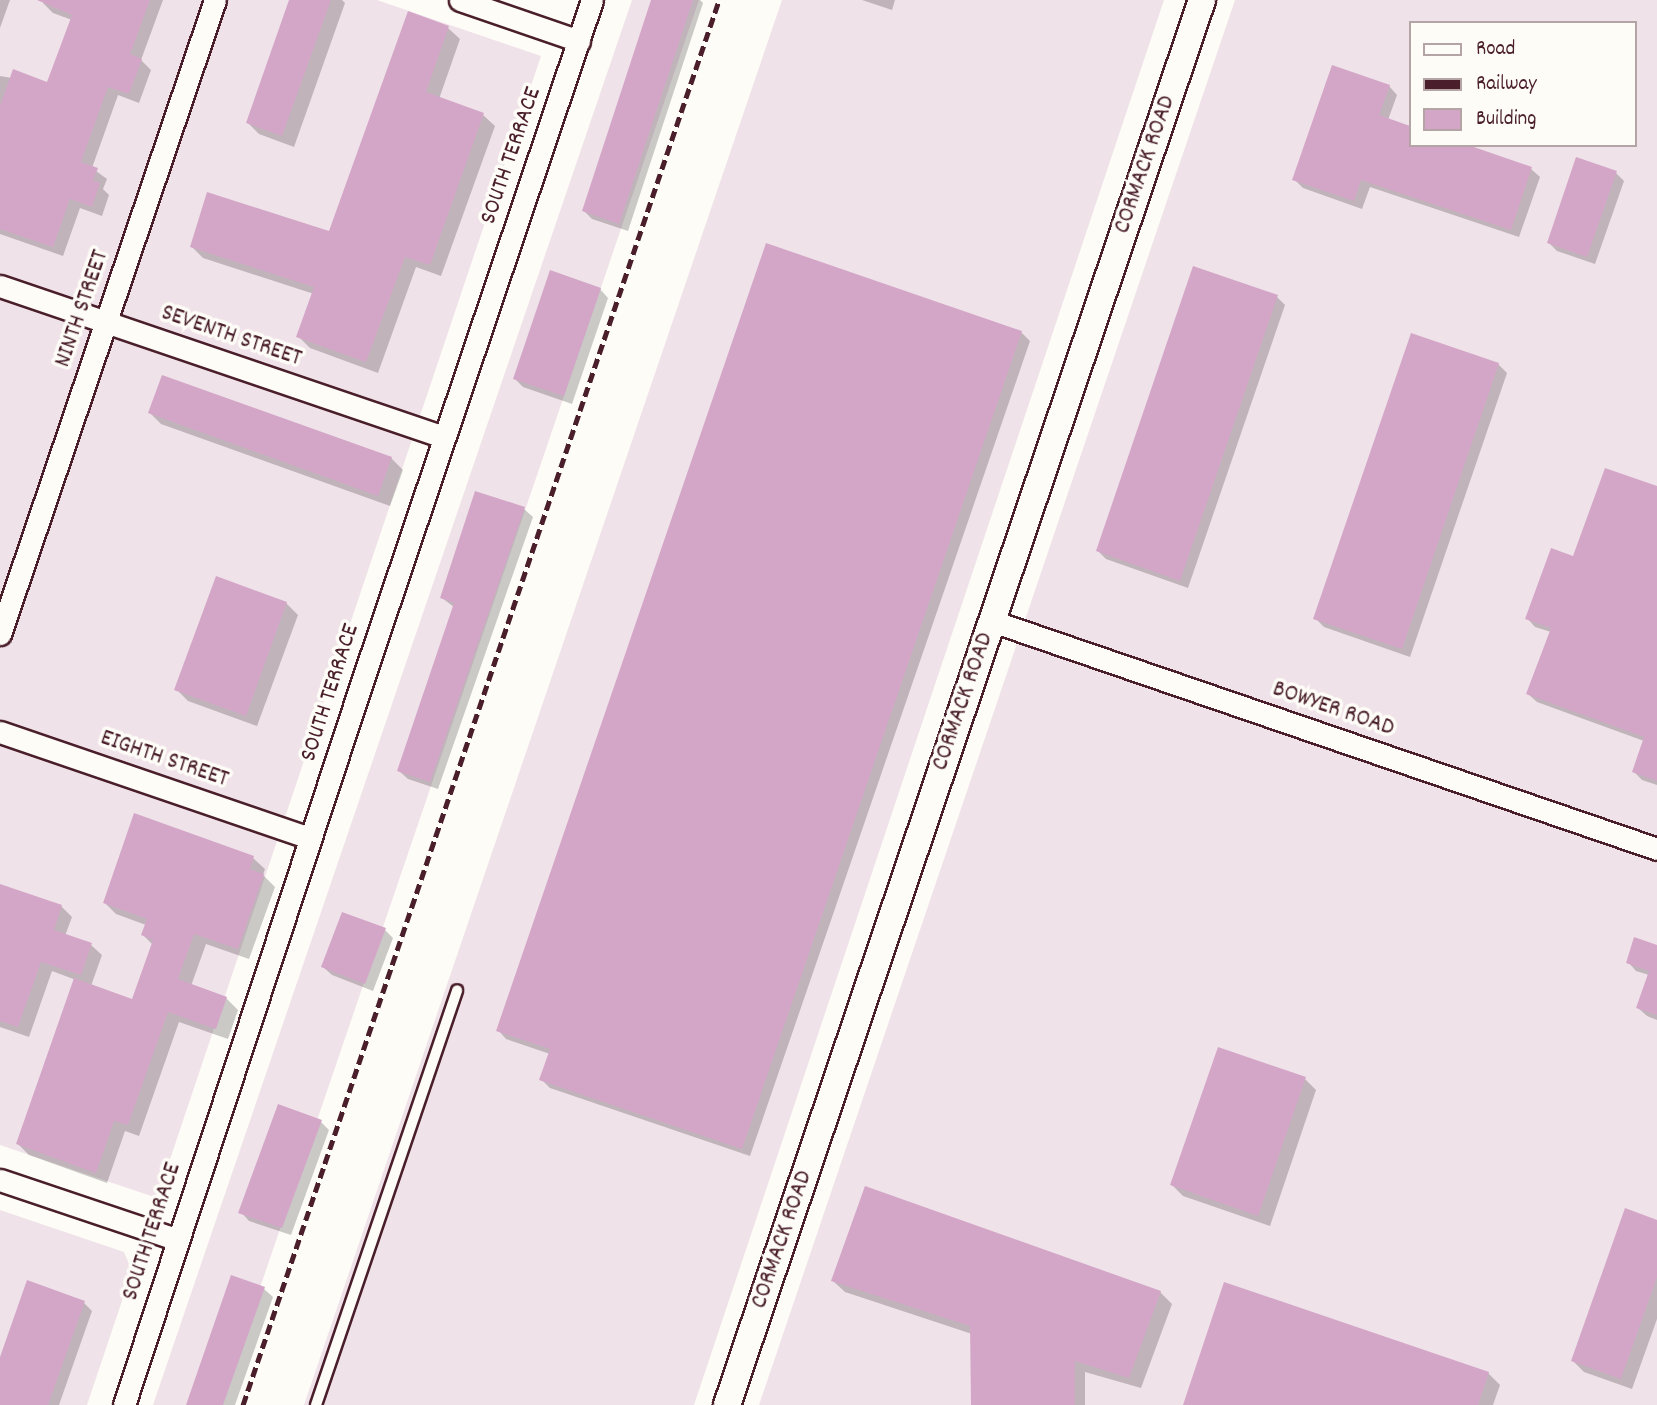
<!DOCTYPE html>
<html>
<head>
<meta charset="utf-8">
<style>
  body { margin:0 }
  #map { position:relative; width:1657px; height:1405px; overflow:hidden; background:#fdfcf7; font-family:Dekko,sans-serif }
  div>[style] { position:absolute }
  .built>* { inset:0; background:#f0e2e9 }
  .shadow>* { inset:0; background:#0003 }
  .building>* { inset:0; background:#d3a6c8 }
  .roads { filter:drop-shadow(2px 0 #4a1f2b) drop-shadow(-2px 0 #4a1f2b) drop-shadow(0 2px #4a1f2b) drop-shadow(0 -2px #4a1f2b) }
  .service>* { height:10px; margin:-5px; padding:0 5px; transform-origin:5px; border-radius:5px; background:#fdfcf7 }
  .minor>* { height:21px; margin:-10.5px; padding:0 10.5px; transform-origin:10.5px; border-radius:10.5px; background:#fdfcf7 }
  .tertiary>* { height:26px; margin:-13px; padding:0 13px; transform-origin:13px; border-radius:13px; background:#fdfcf7 }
  .rail>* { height:5px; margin-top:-2.5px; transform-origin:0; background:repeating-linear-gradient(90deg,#4a1f2b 0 10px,transparent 0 15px) }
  span { translate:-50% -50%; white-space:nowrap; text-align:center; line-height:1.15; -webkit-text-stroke:7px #fdfcf7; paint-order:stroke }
  .street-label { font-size:24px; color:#4a1f2b }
  .legend { position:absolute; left:1409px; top:21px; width:228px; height:126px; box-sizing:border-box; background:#fdfcf7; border:2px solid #b5a4a5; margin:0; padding:9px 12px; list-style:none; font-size:21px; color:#4a1f2b }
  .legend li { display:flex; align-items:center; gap:14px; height:35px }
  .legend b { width:35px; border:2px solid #b5a4a5 }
</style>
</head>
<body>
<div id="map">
  <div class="built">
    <i style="clip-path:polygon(0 0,377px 0,541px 56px,157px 1198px,0 1145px)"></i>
    <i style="clip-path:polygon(632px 0,699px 0,220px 1405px,153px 1405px)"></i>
    <i style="clip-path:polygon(782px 0,1164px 0,694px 1405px,304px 1405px)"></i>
    <i style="clip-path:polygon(evenodd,1235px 0,1657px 0,1657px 1405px,759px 1405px,1235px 0,1410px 23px,1634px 23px,1634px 145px,1410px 145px,1410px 23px)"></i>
    <i style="clip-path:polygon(0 1210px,124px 1252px,132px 1271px,87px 1405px,0 1405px)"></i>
  </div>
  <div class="shadow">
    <i style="clip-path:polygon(0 0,10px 0,0 28px)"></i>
    <i style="clip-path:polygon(44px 0,163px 0,141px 60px,151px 70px,139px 103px,118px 95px,92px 168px,107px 179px,103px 189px,109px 195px,102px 216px,80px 208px,63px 256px,0 234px,0 76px,48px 84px,72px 20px,53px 13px,43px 3px)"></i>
    <i style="clip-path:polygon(291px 0,342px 0,345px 3px,294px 147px,259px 134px,248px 123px)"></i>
    <i style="clip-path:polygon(653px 0,700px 0,703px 3px,628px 231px,592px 219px,584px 211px)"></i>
    <i style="clip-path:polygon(862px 0,895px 0,892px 10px)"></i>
    <i style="clip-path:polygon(409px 13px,448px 28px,460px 39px,439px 99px,483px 115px,495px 126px,441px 276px,416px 267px,378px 373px,310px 348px,298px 336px,314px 294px,203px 258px,192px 247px,330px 233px)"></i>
    <i style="clip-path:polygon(1389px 86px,1397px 95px,1388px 120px,1410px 128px,1410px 145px,1531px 169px,1540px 177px,1519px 237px,1370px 187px,1362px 209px,1303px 188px,1294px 179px)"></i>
    <i style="clip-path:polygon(1616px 173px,1624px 181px,1595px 264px,1557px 251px,1549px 243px)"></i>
    <i style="clip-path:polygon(600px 289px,608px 298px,572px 404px,523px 387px,515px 379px)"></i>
    <i style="clip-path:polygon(1277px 297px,1285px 305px,1188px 588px,1106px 559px,1098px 551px)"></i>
    <i style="clip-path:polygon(1021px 332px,1030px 341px,750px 1156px,550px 1088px,541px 1079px,550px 1054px,506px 1039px,498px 1030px)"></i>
    <i style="clip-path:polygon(1498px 364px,1507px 373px,1410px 657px,1324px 627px,1316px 619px)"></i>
    <i style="clip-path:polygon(150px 413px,391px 458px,403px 470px,390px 506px,161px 424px)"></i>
    <i style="clip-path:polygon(1657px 488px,1657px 785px,1642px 780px,1634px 772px,1644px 741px,1537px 702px,1528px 694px,1551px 632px,1535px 627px,1527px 618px,1574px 558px)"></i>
    <i style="clip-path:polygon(524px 509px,533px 517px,438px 789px,408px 779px,399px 771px,454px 607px,442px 598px)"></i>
    <i style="clip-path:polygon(286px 603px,298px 615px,257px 726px,188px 701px,176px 689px)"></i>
    <i style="clip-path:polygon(253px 858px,265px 869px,263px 875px,275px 887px,249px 959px,206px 944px,191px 986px,226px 998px,238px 1010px,228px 1039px,179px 1022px,139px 1136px,125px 1131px,107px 1183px,29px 1155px,18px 1144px,76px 980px,52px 971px,29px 1037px,0 1027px,0 886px,61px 906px,72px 917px,65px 936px,91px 945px,102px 955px,91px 986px,133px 1001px,153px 945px,143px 935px,146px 925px,116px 914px,105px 903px)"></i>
    <i style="clip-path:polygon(385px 930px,393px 938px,373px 991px,332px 975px,323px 967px)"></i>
    <i style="clip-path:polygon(1657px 947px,1657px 1020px,1647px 1016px,1638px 1008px,1649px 975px,1636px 971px,1628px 962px)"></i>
    <i style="clip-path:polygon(1305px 1079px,1316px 1090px,1270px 1226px,1183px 1196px,1172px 1185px)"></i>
    <i style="clip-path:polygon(321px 1122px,329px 1130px,291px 1235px,249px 1221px,241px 1212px)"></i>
    <i style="clip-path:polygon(1657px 1221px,1657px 1319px,1632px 1389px,1584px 1372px,1573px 1361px)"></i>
    <i style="clip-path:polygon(833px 1281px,1160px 1292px,1172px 1304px,1141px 1388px,1085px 1372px,1085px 1405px,972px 1405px,972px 1334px,845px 1292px)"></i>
    <i style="clip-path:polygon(264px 1289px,273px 1297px,235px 1405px,187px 1405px)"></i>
    <i style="clip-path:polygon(84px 1303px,92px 1311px,59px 1405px,0 1405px,0 1360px)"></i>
    <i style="clip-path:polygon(1488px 1373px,1500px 1385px,1493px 1405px,1185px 1405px)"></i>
  </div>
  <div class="building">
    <i style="clip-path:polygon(37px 0,150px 0,130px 54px,142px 59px,129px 94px,108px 87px,81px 162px,98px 168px,93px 180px,100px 183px,92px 207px,70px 199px,53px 247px,0 229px,0 106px,13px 69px,47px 82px,72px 15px)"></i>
    <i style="clip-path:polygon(289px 0,331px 0,282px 136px,246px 123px)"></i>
    <i style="clip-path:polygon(651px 0,693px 0,619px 224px,582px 211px)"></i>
    <i style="clip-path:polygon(408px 11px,449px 26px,426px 92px,484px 113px,430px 265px,405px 257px,366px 362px,296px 337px,314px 287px,190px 247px,207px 192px,329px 231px)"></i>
    <i style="clip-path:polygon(1332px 65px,1390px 85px,1379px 115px,1410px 126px,1410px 145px,1468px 145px,1532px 167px,1511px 230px,1361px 180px,1354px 201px,1292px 180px)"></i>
    <i style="clip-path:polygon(1576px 157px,1617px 171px,1587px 257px,1547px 243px)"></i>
    <i style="clip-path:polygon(766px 243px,1022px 331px,742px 1149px,539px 1080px,550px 1049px,496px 1031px)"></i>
    <i style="clip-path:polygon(1193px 266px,1278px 295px,1180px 581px,1096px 551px)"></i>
    <i style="clip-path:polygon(550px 270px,601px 288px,564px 396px,513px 379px)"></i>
    <i style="clip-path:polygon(1411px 333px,1499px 363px,1402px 649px,1313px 619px)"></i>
    <i style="clip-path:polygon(162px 375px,392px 457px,378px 496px,148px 413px)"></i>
    <i style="clip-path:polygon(1605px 468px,1657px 486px,1657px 781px,1632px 772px,1644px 737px,1526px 694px,1551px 628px,1525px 619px,1551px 548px,1573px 556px)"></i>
    <i style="clip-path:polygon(475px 491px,525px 507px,430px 782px,397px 771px,454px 603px,440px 598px)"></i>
    <i style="clip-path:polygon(216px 576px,287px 602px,246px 716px,174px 690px)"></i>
    <i style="clip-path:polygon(134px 813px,254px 856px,250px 869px,264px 874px,238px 949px,194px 934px,178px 979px,227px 997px,216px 1029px,168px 1012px,128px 1125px,114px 1121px,96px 1173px,16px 1144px,74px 978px,132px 999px,153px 940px,141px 935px,147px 919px,103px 903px)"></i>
    <i style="clip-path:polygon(0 884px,62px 905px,54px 930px,92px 943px,81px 975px,41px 962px,18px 1027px,0 1021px)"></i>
    <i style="clip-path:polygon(342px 912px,386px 928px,365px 984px,321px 967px)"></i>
    <i style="clip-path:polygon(1634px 937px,1657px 945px,1657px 1015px,1636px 1008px,1649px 971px,1626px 963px)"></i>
    <i style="clip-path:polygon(1218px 1047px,1306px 1077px,1258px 1216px,1170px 1185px)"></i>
    <i style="clip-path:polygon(278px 1104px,322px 1120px,282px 1228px,238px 1213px)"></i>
    <i style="clip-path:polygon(865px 1186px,1161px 1291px,1129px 1378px,1075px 1361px,1075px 1405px,971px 1405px,970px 1326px,831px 1281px)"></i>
    <i style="clip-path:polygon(1625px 1208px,1657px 1220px,1657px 1277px,1621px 1379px,1571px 1361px)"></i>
    <i style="clip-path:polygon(231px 1275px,265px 1287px,223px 1405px,186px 1405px)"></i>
    <i style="clip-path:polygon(27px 1280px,85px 1301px,48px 1405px,0 1405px,0 1357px)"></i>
    <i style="clip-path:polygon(1224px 1282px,1489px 1372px,1478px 1405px,1183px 1405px)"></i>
  </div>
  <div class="roads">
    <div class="service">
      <i style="left:316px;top:1405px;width:438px;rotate:-71.2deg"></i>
    </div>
    <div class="minor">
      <i style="left:460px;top:0;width:126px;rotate:19deg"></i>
      <i style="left:0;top:286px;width:469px;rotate:18.8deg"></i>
      <i style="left:992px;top:621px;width:703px;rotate:18.92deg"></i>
      <i style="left:0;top:634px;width:669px;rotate:-71.27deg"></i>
      <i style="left:0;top:732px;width:328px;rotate:18.9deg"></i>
      <i style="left:0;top:1180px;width:188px;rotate:18.6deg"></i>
      <i style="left:124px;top:1405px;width:767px;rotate:-71.78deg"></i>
      <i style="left:364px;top:676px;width:713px;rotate:-71.36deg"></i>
    </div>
    <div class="tertiary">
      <i style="left:727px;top:1405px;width:1483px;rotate:-71.32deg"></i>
    </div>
  </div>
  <div class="rail">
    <i style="left:243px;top:1405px;width:1483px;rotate:-71.28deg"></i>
  </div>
  <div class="street-label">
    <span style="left:512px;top:156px;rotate:-71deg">SOUTH TERRACE</span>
    <span style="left:1146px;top:165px;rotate:-71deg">CORMACK ROAD</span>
    <span style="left:83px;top:309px;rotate:-71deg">NINTH STREET</span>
    <span style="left:231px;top:337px;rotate:19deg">SEVENTH STREET</span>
    <span style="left:331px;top:693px;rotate:-72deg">SOUTH TERRACE</span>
    <span style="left:964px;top:702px;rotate:-71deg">CORMACK ROAD</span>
    <span style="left:1333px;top:710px;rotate:19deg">BOWYER ROAD</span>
    <span style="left:164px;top:760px;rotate:19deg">EIGHTH STREET</span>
    <span style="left:153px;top:1232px;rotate:-72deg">SOUTH TERRACE</span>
    <span style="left:783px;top:1240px;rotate:-71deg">CORMACK ROAD</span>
  </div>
  <ul class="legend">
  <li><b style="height:9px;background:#fdfcf7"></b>Road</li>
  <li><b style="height:9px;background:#4a1f2b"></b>Railway</li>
  <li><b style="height:19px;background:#d3a6c8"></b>Building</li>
  </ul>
</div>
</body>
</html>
